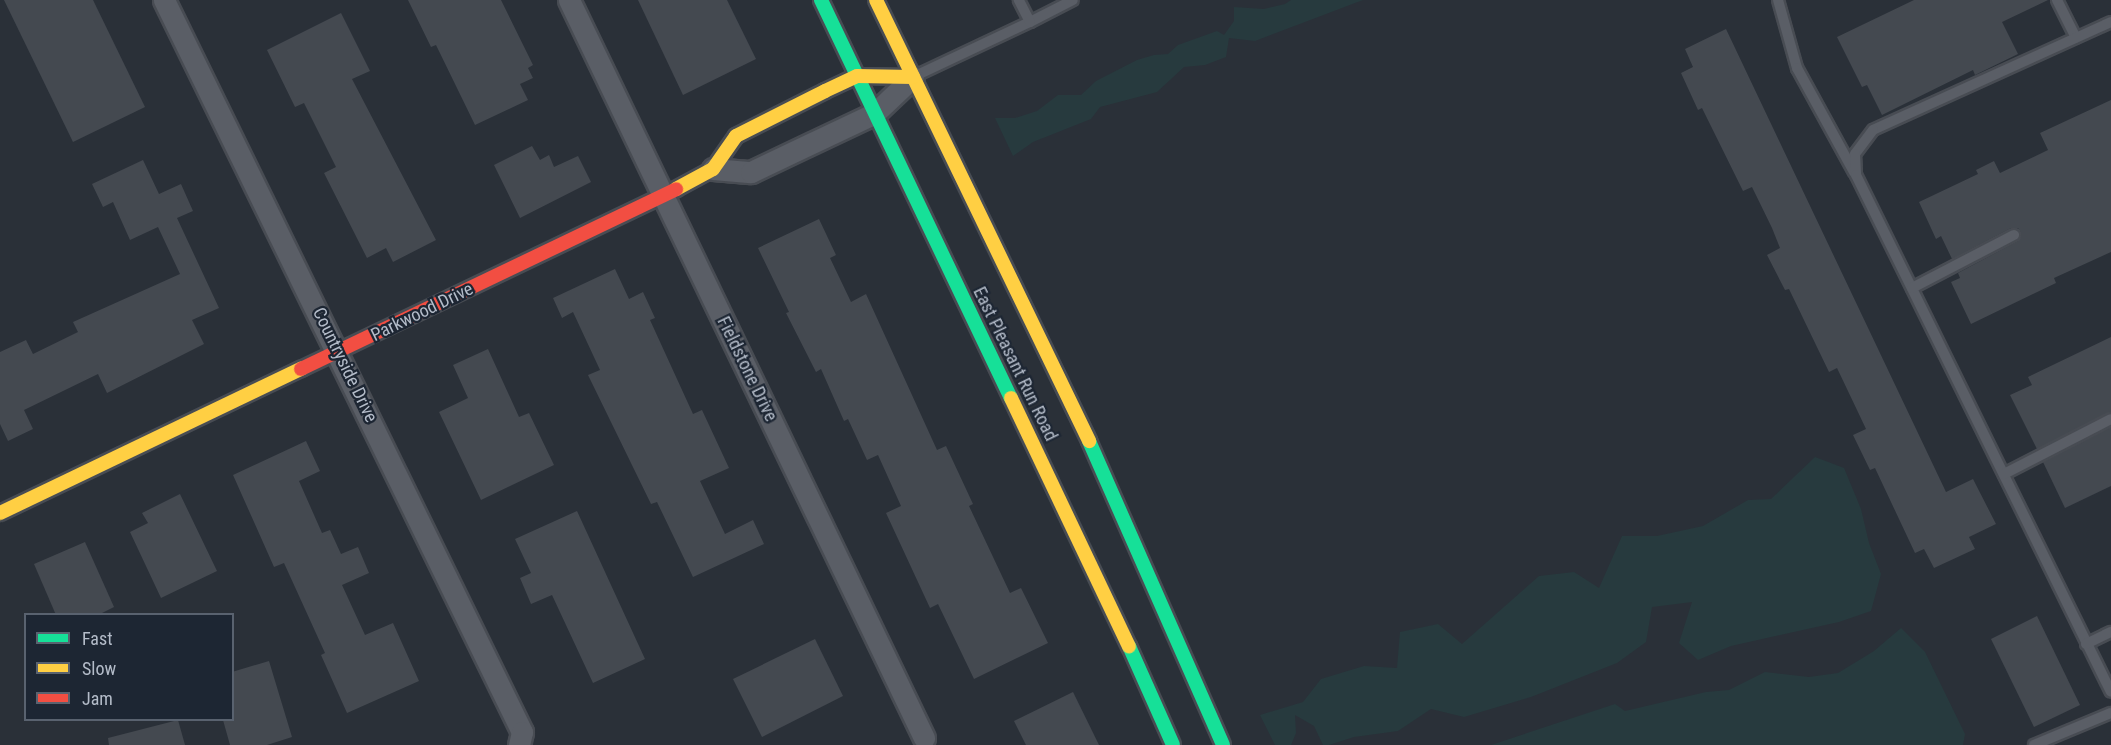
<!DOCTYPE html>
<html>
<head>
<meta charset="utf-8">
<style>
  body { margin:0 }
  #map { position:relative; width:2111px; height:745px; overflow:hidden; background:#2a3038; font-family:"Roboto Condensed",sans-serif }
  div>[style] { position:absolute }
  .green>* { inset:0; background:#273a3e }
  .building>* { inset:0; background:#444950 }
  .roads { filter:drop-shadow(2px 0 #484c53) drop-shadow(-2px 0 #484c53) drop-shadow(0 2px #484c53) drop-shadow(0 -2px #484c53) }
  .lane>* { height:10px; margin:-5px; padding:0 5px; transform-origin:5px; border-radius:5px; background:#5a5e66 }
  .street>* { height:21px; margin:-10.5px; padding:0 10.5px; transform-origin:10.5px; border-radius:10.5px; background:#5a5e66 }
  .fast>* { height:14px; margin:-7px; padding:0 7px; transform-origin:7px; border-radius:7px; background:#16e098 }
  .slow>* { height:14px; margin:-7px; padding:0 7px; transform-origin:7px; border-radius:7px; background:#ffcf43 }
  .jam>* { height:14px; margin:-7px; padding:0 7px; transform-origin:7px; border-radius:7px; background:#f24e42 }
  span { translate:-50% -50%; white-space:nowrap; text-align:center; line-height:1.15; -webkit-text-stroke:4.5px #1d2633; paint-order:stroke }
  .street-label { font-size:18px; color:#b4bcc9 }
  .legend { position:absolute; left:24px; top:613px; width:210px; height:108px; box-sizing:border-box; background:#1d2633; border:2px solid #59626f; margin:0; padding:8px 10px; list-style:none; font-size:18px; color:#b4bcc9 }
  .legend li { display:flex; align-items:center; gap:12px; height:30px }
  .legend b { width:30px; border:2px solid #59626f }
</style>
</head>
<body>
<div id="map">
  <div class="green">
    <i style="clip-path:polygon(1291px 0,1363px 0,1255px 41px,1229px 38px,1226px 57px,1205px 65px,1184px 67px,1157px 92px,1100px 107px,1091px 119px,1033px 142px,1013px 156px,995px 118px,1015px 118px,1037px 111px,1058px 95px,1081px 95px,1096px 81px,1137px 60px,1154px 55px,1168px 54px,1178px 45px,1217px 31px,1224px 35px,1234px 21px,1234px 7px,1264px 9px,1285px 4px)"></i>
    <i style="clip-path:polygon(1815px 457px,1844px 468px,1861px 509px,1869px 543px,1881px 574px,1871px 611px,1839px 622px,1731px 646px,1698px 660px,1679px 643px,1692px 602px,1652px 607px,1646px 642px,1617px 663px,1531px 697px,1464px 717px,1431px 709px,1398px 731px,1354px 737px,1329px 745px,1323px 745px,1314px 726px,1295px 715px,1296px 733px,1291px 745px,1275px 745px,1260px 715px,1303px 702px,1321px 679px,1364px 666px,1397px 668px,1400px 632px,1438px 624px,1462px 644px,1539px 576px,1574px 572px,1599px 588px,1622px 536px,1657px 536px,1703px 526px,1748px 500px,1771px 499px)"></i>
    <i style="clip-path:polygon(1901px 628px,1925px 652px,1965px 734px,1963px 745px,1491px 745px,1615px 704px,1625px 711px,1706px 692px,1729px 690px,1765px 672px,1809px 677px,1838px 673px,1874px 651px)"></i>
  </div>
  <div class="building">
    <i style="clip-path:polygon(4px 0,93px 0,145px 107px,73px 142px)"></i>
    <i style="clip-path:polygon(408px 0,501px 0,533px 65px,528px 68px,533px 78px,520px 84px,528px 100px,475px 125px,436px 45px,431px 47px)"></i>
    <i style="clip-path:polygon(638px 0,727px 0,756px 59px,683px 95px)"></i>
    <i style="clip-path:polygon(1914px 0,2048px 0,2002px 22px,2018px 54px,1975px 75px,1973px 70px,1882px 115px,1867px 85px,1862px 87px,1837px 37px)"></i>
    <i style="clip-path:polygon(341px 13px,370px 71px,352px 79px,436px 240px,393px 262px,386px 248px,367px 258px,324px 173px,336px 167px,304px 103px,295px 107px,267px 50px)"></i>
    <i style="clip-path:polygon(1726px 29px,1946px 492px,1973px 479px,1996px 524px,1969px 537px,1975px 549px,1934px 568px,1924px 549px,1915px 553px,1875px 468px,1870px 470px,1853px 435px,1866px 429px,1857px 410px,1837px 368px,1829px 372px,1789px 289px,1785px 290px,1767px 255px,1780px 248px,1772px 228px,1752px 187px,1743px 191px,1702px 108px,1698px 110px,1681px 73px,1693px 67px,1685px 49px)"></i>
    <i style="clip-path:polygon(2111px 100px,2111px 252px,2054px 278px,2056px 283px,1971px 324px,1951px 282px,1960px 278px,1958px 273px,2018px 241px,2021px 232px,2018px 228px,2011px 228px,1952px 259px,1941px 236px,1936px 239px,1919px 202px,1978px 174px,1976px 170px,1994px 161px,2000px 173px,2048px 150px,2040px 133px)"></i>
    <i style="clip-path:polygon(532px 146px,540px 160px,549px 155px,554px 167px,578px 156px,591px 182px,520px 218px,494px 165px)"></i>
    <i style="clip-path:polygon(143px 160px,159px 194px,181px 184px,193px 211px,177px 218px,219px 308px,192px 320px,204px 344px,107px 393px,98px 374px,24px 410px,33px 429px,8px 441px,0 424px,0 352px,26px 340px,33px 354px,78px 332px,73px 322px,180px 274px,158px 227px,130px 240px,113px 202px,103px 207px,92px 184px)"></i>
    <i style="clip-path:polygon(819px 219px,836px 255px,830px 258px,851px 302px,866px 294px,937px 450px,946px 446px,973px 504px,969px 506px,1010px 593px,1021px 588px,1048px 643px,974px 679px,938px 604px,930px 608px,886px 513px,901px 506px,878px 455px,867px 460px,848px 419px,844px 421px,821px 369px,816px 372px,786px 313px,789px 312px,758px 248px)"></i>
    <i style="clip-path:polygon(615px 269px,629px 299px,643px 292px,655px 318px,650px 320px,693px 414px,702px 410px,729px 468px,700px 481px,725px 534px,753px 520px,764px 544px,693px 577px,657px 502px,651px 504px,588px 375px,600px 370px,573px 312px,562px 318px,553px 298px)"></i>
    <i style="clip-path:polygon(2111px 337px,2111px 412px,2037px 449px,2010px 395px,2032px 385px,2028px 377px)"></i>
    <i style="clip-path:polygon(488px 349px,519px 417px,529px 413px,554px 465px,481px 500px,439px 412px,468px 398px,453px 365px)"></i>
    <i style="clip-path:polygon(2111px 427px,2111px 486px,2065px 508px,2043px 462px)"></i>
    <i style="clip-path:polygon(306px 441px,320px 471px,299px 481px,322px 533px,330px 530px,341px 554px,358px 547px,369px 573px,342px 585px,365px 635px,393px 623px,419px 681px,347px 713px,321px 655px,325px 653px,284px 563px,274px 567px,233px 475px)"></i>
    <i style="clip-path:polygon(180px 494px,217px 571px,161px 598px,130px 532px,148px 523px,142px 513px)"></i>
    <i style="clip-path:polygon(577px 511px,645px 659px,593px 683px,552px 595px,531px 604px,520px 578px,531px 573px,515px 539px)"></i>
    <i style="clip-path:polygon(85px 542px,114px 607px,98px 615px,56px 615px,34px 564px)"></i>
    <i style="clip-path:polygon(2037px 616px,2080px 705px,2034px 727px,1991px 639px)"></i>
    <i style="clip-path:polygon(815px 639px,843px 696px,762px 737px,733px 679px)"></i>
    <i style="clip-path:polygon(269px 661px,292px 737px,267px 745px,230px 745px,223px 720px,232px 720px,232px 672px)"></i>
    <i style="clip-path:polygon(1073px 692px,1099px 745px,1026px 745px,1014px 721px)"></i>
    <i style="clip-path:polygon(178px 720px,185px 745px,109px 745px,108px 738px)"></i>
  </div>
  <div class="roads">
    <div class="lane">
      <i style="left:1778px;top:0;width:71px;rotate:74.4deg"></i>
      <i style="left:1797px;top:68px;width:119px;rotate:61.3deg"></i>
      <i style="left:2057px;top:0;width:42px;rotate:63.4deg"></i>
      <i style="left:1030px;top:22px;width:48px;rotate:-27.1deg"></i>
      <i style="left:2111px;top:22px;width:261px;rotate:155.6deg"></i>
      <i style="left:1873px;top:130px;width:30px;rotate:127deg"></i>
      <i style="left:1855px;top:154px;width:21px;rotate:87deg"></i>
      <i style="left:1856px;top:175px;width:576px;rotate:63.75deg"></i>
      <i style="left:913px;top:77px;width:129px;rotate:-25.2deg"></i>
      <i style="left:1030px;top:22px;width:25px;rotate:-117deg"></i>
      <i style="left:1912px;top:288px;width:115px;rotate:-27.5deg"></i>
      <i style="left:2004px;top:474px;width:120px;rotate:-27.2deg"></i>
      <i style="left:2086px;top:644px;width:28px;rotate:-26deg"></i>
      <i style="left:2034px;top:745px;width:83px;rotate:-22.6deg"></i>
    </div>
    <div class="street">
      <i style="left:164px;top:0;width:815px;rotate:63.94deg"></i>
      <i style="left:522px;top:732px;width:13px;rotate:103deg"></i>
      <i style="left:569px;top:0;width:819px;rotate:64.31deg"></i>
      <i style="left:713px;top:169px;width:38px;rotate:5deg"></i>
      <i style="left:751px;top:172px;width:137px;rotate:-25.4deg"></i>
      <i style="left:875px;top:113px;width:52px;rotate:-43.5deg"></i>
    </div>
    <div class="fast">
      <i style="left:821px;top:0;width:441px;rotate:64.5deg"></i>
      <i style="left:1089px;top:441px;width:332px;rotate:66.2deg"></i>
      <i style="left:1129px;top:646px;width:108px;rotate:66deg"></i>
    </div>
    <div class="slow">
      <i style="left:876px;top:0;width:490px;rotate:64.2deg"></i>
      <i style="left:676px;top:189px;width:42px;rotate:-28.4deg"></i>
      <i style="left:713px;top:169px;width:40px;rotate:-55.1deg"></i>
      <i style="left:736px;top:136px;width:100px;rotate:-26.8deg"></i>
      <i style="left:825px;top:91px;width:35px;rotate:-25deg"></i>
      <i style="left:857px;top:76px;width:56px;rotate:1deg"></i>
      <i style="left:1011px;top:398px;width:275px;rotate:64.6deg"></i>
      <i style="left:0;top:513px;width:334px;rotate:-25.6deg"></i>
    </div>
    <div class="jam">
      <i style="left:301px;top:369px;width:416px;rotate:-25.6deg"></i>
    </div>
  </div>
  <div class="street-label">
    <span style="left:422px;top:312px;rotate:-26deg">Parkwood Drive</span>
    <span style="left:1015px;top:364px;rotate:64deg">East Pleasant Run Road</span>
    <span style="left:345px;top:365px;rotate:64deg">Countryside Drive</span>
    <span style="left:747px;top:369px;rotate:64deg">Fieldstone Drive</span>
  </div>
  <ul class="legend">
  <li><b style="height:8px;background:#16e098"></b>Fast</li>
  <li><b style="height:8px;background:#ffcf43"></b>Slow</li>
  <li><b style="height:8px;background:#f24e42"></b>Jam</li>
  </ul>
</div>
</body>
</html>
